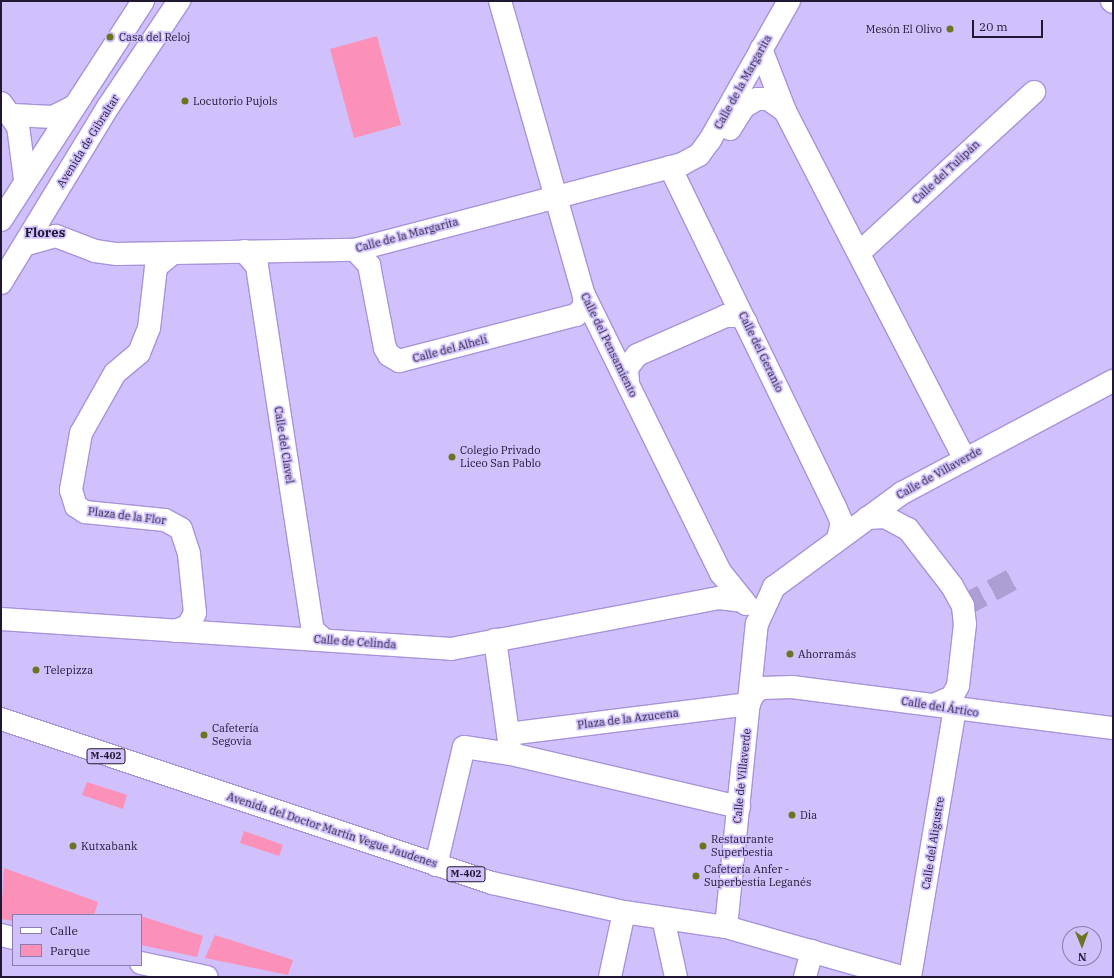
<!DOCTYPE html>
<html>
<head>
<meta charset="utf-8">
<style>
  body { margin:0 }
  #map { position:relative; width:1114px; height:978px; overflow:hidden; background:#d0c0fc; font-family:"IBM Plex Serif",serif }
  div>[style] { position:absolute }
  .green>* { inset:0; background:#fb91b8 }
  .minor-tunnel>* { height:22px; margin-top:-11px; transform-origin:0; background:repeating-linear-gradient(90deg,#ad9ed4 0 22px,transparent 0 33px) }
  .roads { filter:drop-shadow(1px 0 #a893db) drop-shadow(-1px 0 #a893db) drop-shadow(0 1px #a893db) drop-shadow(0 -1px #a893db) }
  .minor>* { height:22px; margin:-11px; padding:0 11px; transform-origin:11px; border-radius:11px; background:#fff }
  .major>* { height:22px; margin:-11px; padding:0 11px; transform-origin:11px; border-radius:11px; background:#fff }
  .highway>* { height:22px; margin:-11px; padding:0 11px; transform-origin:11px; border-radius:11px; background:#fff }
  .dots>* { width:11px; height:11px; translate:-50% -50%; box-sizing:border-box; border:2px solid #d0c0fc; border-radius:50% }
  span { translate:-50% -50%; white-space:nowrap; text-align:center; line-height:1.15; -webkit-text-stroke:3.5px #d0c0fc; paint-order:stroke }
  .shield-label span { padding:1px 3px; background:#d0c0fc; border:1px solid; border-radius:3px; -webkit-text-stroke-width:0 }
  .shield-label { font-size:10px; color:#201733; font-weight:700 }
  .poi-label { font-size:11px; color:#201733 }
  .right { translate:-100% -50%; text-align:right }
  .left { translate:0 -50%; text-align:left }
  .street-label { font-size:11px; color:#201733 }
  .quarter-label { font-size:13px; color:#201733; font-weight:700 }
  .frame { position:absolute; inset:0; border:2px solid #201733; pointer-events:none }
  .legend { position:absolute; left:12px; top:914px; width:130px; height:52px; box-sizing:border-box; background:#d0c0fc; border:1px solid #8a7cac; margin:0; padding:5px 7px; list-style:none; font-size:12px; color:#201733 }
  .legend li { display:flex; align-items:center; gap:8px; height:20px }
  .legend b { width:20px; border:1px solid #8a7cac }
  .north { position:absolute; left:1062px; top:926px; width:40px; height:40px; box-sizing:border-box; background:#d0c0fc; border:1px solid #8a7cac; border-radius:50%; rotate:179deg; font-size:11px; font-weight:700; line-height:16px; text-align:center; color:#201733 }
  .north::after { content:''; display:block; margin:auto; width:14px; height:18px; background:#697520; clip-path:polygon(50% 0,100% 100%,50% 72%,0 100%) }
  .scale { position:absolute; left:972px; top:20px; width:71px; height:18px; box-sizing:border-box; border:2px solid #201733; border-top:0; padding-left:5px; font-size:12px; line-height:14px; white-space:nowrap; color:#201733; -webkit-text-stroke:3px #d0c0fc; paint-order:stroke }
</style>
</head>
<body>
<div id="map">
  <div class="green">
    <i style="clip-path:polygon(377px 36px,401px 125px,354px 138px,330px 49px)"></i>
    <i style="clip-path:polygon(87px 782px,127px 795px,123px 809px,82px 795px)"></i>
    <i style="clip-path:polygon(244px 831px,283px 845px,279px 856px,240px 843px)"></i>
    <i style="clip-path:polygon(4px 868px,98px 902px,94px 915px,13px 915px,13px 921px,1px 919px)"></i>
    <i style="clip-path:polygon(141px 916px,203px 936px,197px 957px,141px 945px)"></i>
    <i style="clip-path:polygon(215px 935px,293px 960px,288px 975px,205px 958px)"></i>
  </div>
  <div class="minor-tunnel">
    <i style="left:963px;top:606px;width:59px;rotate:-28.3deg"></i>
  </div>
  <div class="roads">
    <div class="minor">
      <i style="left:500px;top:1px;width:306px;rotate:74.1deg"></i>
      <i style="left:584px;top:295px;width:310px;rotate:63.8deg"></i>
      <i style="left:721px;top:573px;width:40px;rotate:51deg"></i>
      <i style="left:1112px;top:1px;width:1px;rotate:45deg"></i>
      <i style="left:761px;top:49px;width:66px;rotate:68.8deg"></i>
      <i style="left:785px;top:111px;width:390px;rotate:62.7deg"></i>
      <i style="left:1px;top:103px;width:29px;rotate:54deg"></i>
      <i style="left:18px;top:126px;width:53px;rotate:82.5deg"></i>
      <i style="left:13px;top:115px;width:40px;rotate:2.9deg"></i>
      <i style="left:53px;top:117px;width:22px;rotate:-27deg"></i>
      <i style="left:730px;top:129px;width:26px;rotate:-58deg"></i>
      <i style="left:744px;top:107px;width:15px;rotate:-32deg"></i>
      <i style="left:757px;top:99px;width:11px"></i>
      <i style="left:768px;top:99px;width:21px;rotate:35deg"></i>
      <i style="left:670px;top:167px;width:380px;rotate:64.1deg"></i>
      <i style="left:836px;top:509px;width:15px;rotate:67deg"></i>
      <i style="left:842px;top:523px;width:16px;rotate:105deg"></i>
      <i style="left:24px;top:245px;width:33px;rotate:-16deg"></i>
      <i style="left:56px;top:236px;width:42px;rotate:21deg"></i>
      <i style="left:95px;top:251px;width:22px;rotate:8deg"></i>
      <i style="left:117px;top:254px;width:238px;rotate:-1deg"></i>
      <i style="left:355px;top:250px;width:338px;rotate:-14.7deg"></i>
      <i style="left:682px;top:164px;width:19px;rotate:-28deg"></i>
      <i style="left:699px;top:155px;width:19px;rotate:-54deg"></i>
      <i style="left:710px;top:140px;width:160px;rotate:-60.4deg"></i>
      <i style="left:355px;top:250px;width:21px;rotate:47deg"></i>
      <i style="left:369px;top:265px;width:85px;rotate:79.1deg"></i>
      <i style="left:385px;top:348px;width:8px;rotate:60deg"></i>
      <i style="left:389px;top:355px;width:12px;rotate:31deg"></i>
      <i style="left:399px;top:361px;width:183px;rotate:-14.6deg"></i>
      <i style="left:576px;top:315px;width:11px;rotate:-45deg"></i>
      <i style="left:584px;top:307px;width:12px;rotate:-90deg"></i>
      <i style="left:244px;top:251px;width:20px;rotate:49deg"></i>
      <i style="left:257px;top:266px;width:368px;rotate:81.3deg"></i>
      <i style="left:313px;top:630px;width:13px;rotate:42deg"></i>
      <i style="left:173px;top:253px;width:22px;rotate:141deg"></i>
      <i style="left:156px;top:267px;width:61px;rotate:96.5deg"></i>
      <i style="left:149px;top:328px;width:27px;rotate:112deg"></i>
      <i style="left:139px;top:353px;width:31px;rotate:140deg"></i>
      <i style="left:115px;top:373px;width:69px;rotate:119.5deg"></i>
      <i style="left:81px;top:433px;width:58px;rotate:100deg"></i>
      <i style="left:71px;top:490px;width:17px;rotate:73deg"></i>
      <i style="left:76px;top:506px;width:11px;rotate:34deg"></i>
      <i style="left:85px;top:512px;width:80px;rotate:5.7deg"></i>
      <i style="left:165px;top:520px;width:18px;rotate:29deg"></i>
      <i style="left:181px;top:529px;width:26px;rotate:72deg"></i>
      <i style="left:189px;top:554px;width:59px;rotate:84.2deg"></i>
      <i style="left:195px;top:613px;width:15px;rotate:118deg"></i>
      <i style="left:188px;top:626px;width:14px;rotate:159deg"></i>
      <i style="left:859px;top:253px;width:238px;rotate:-42.6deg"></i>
      <i style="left:628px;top:383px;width:15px;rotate:-94deg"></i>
      <i style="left:627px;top:368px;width:16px;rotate:-52deg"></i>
      <i style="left:637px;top:355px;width:97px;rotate:-23.7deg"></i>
      <i style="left:726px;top:316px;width:13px"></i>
      <i style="left:739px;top:316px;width:9px;rotate:41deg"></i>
      <i style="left:867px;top:518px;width:18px;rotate:-3deg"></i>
      <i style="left:885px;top:517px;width:26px;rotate:28deg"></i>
      <i style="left:908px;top:529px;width:72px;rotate:52.3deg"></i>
      <i style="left:952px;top:586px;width:23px;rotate:61deg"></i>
      <i style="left:963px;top:606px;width:18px;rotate:84deg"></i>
      <i style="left:965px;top:624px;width:62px;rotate:96.4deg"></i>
      <i style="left:958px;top:686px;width:13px;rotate:119deg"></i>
      <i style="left:952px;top:697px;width:17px;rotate:156deg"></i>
      <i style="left:1px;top:619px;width:451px;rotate:3.8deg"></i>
      <i style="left:451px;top:649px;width:273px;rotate:-10.8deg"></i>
      <i style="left:719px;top:598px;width:23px;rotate:7deg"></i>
      <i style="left:495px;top:640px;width:109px;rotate:82.1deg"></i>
      <i style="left:750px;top:701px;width:9px;rotate:-63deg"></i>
      <i style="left:754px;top:693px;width:9px;rotate:-32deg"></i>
      <i style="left:762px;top:688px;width:30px;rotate:-2deg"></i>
      <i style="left:792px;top:687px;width:324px;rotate:7.3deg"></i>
      <i style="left:508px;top:734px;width:243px;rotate:-7.1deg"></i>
      <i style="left:436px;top:865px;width:121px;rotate:-76.7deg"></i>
      <i style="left:464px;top:747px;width:48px;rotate:8.5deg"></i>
      <i style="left:511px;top:754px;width:234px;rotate:13.1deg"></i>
      <i style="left:663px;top:918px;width:60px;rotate:77.6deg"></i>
      <i style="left:726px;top:927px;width:305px;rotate:-84.2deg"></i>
      <i style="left:757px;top:624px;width:41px;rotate:-65.3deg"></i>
      <i style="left:774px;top:587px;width:159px;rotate:-36.3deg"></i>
      <i style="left:902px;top:493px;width:239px;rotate:-28deg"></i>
      <i style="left:1px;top:935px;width:12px;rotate:14deg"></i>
      <i style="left:141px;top:963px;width:67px;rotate:12deg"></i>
      <i style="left:610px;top:977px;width:66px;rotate:-77.8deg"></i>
      <i style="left:805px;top:977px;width:27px;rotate:-75deg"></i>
      <i style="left:910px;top:977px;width:272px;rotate:-80.5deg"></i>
    </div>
    <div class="major">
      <i style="left:1px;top:220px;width:261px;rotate:-57deg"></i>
      <i style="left:1px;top:283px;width:206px;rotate:-58.7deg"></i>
      <i style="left:108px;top:107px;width:128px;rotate:-56.2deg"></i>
    </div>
    <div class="highway">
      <i style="left:1px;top:719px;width:518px;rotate:18.47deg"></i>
      <i style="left:492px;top:883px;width:135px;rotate:12.4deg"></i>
      <i style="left:624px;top:912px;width:103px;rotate:8.4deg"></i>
      <i style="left:726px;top:927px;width:183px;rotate:15.9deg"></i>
    </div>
  </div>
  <div class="dots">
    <i style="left:950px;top:29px;background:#697520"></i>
    <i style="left:110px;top:37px;background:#697520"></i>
    <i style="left:185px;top:101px;background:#697520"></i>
    <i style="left:452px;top:457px;background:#697520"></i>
    <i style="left:790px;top:654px;background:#697520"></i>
    <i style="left:36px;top:670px;background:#697520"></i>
    <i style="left:204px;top:735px;background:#697520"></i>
    <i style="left:792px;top:815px;background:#697520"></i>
    <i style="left:73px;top:846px;background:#697520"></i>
    <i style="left:703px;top:846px;background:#697520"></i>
    <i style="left:696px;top:876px;background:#697520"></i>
  </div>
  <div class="shield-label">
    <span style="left:106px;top:756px">M-402</span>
    <span style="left:466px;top:874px">M-402</span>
  </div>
  <div class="poi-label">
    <span class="right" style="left:942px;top:29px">Mesón El Olivo</span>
    <span class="left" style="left:119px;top:37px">Casa del Reloj</span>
    <span class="left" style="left:193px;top:101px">Locutorio Pujols</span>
    <span class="left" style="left:460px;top:457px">Colegio Privado<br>Liceo San Pablo</span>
    <span class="left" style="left:798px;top:654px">Ahorramás</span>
    <span class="left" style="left:44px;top:670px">Telepizza</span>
    <span class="left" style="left:212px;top:735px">Cafetería<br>Segovia</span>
    <span class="left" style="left:800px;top:815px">Dia</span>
    <span class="left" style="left:711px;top:846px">Restaurante<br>Superbestia</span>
    <span class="left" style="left:81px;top:846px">Kutxabank</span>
    <span class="left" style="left:704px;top:876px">Cafetería Anfer -<br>Superbestia Leganés</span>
  </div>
  <div class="street-label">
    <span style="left:743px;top:82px;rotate:-61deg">Calle de la Margarita</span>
    <span style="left:88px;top:141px;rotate:-58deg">Avenida de Gibraltar</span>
    <span style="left:946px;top:172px;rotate:-43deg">Calle del Tulipán</span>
    <span style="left:407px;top:235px;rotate:-15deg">Calle de la Margarita</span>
    <span style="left:609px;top:345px;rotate:64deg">Calle del Pensamiento</span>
    <span style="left:450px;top:349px;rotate:-15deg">Calle del Alhelí</span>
    <span style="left:761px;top:352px;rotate:64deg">Calle del Geranio</span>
    <span style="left:284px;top:445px;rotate:81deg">Calle del Clavel</span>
    <span style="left:939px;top:473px;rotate:-29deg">Calle de Villaverde</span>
    <span style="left:127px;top:516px;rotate:7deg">Plaza de la Flor</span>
    <span style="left:355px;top:642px;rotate:4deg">Calle de Celinda</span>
    <span style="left:940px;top:707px;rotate:9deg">Calle del Ártico</span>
    <span style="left:628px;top:719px;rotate:-7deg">Plaza de la Azucena</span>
    <span style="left:742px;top:776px;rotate:-84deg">Calle de Villaverde</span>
    <span style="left:332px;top:830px;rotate:18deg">Avenida del Doctor Martín Vegue Jaudenes</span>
    <span style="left:933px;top:843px;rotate:-81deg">Calle del Aligustre</span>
  </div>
  <div class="quarter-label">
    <span style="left:45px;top:233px">Flores</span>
  </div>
  <div class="frame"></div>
  <ul class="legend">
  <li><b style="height:5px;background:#fff"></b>Calle</li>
  <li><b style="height:11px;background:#fb91b8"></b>Parque</li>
  </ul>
  <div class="north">N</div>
  <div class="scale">20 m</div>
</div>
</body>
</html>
